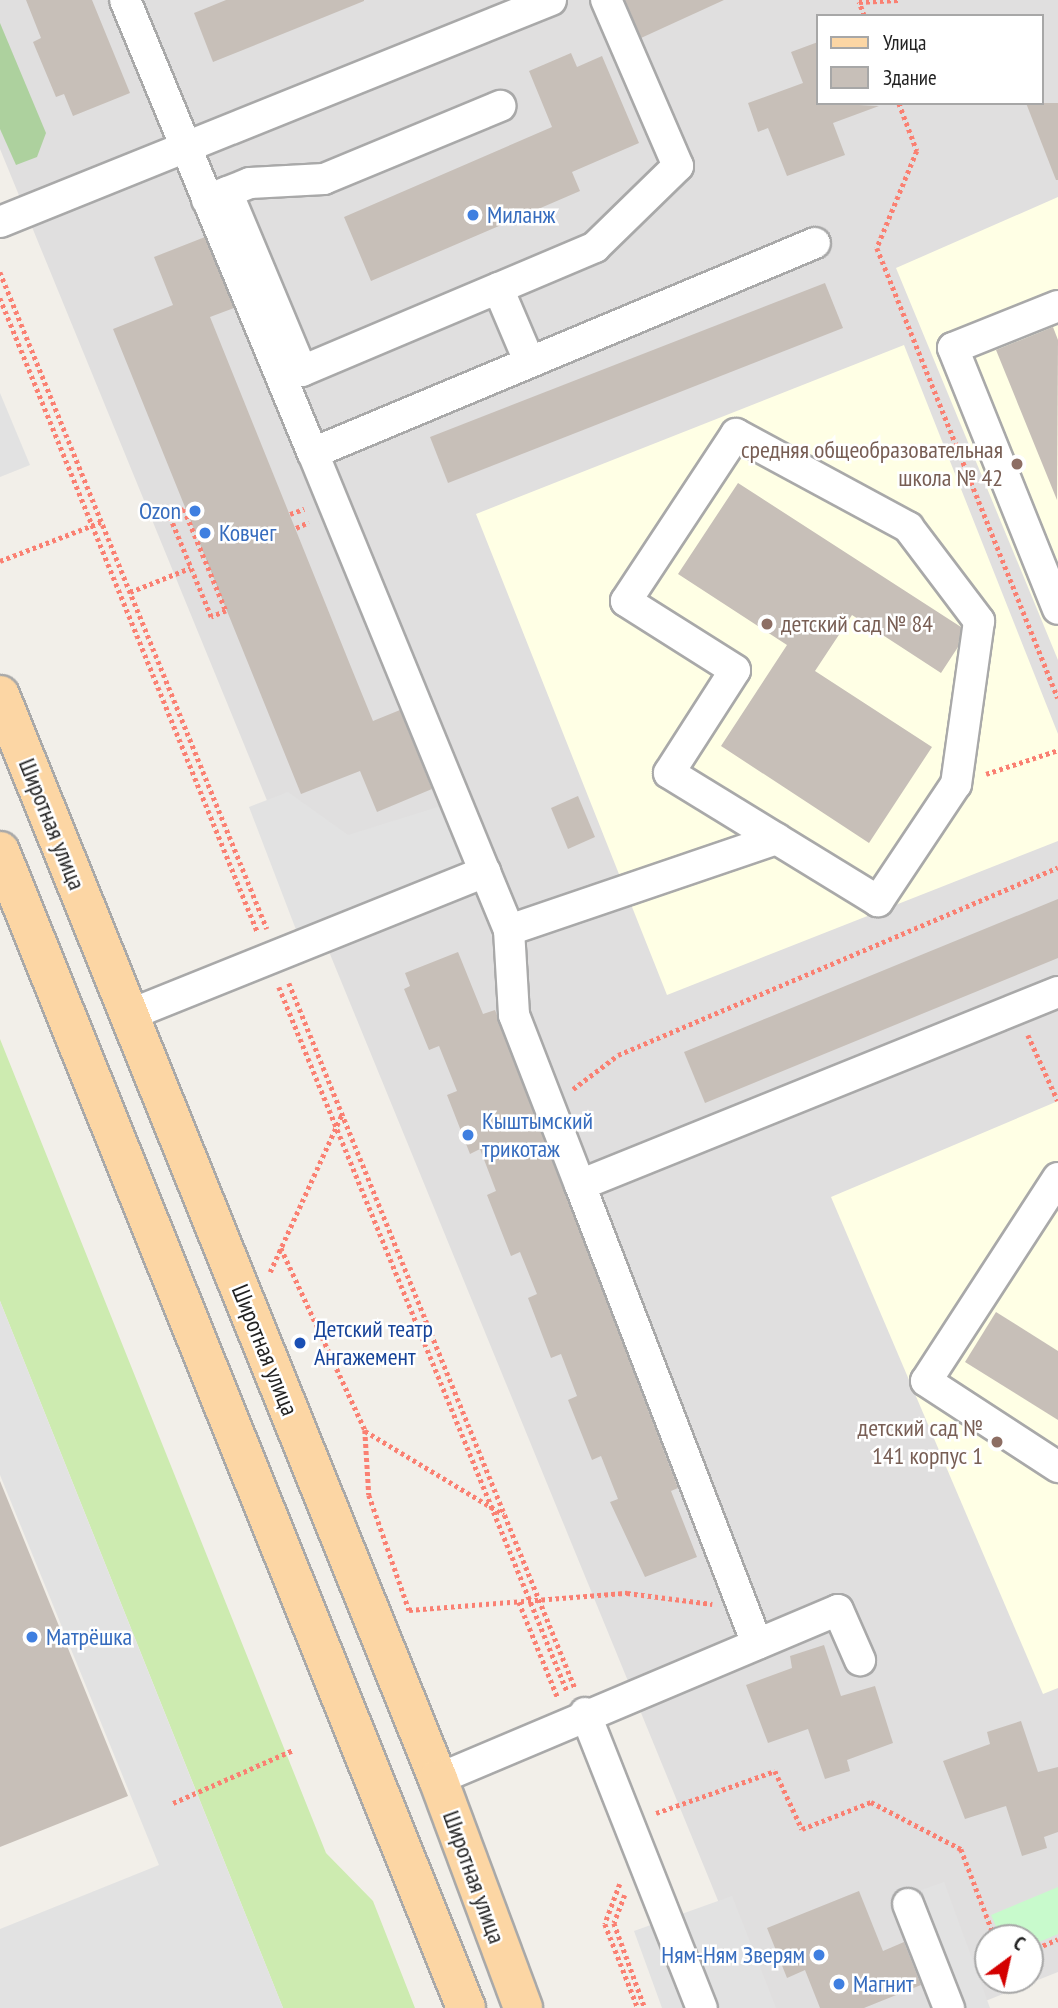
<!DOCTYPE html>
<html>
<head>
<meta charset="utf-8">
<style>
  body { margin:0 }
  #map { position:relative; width:1058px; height:2008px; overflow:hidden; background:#f2efe9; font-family:"PT Sans Narrow",sans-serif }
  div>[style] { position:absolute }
  .residential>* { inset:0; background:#e0dfdf }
  .education>* { inset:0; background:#ffffe5 }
  .grass>* { inset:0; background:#cdebb0 }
  .forest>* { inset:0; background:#add19e }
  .park>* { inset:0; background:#c8facc }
  .parking>* { inset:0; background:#e2e2e2 }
  .building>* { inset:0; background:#c7bfb8 }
  .path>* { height:4.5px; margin-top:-2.25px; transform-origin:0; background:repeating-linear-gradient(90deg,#fa8072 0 3.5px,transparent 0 7px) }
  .roads { filter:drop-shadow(2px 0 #a9a9a9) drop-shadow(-2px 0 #a9a9a9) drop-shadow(0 2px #a9a9a9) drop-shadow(0 -2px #a9a9a9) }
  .minor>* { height:30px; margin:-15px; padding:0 15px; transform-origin:15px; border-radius:15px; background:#fff }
  .major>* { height:38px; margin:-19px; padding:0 19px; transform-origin:19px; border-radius:19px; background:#fcd6a4 }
  .dots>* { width:19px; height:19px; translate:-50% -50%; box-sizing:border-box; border:4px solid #fff; border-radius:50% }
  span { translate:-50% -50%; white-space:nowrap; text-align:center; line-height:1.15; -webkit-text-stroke:5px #fff; paint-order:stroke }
  .shop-label { font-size:24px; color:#366cbe }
  .left { translate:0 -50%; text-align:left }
  .right { translate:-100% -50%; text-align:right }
  .education-label { font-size:24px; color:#785e54 }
  .street-label { font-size:24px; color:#222 }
  .transit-label { font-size:24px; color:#164399 }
  .legend { position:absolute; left:816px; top:14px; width:228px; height:91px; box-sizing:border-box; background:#fff; border:2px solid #a7a7a7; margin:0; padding:9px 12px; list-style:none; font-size:21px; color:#222 }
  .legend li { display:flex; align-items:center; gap:14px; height:35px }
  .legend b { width:35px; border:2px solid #a7a7a7 }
  .north { position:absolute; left:974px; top:1924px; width:70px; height:70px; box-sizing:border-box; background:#fff; border:2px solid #a7a7a7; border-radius:50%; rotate:33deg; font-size:19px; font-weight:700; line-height:28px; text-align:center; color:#222 }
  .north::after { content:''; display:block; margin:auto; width:24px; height:32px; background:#d40000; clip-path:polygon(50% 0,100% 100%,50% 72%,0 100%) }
</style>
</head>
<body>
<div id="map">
  <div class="residential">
    <i style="clip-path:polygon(evenodd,0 0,1058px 0,1058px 1972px,968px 2008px,762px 2008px,0 149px,0 0,818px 16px,1042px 16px,1042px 103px,818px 103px,818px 16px,0 0,988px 1938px,1030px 1938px,1030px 1980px,988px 1980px,988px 1938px)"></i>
  </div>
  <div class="education">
    <i style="clip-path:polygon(1058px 197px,1058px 660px,896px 268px)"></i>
    <i style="clip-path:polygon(904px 345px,1058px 734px,1058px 841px,667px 995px,476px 514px)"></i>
    <i style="clip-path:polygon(1058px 1101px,1058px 1688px,1043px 1694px,831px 1197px)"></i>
  </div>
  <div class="grass">
    <i style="clip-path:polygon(0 1039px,326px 1853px,373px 1901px,415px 2008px,283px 2008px,0 1301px)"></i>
  </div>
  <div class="forest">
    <i style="clip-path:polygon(0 23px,46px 133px,37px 157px,16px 165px,0 129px)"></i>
  </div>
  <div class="park">
    <i style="clip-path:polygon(1058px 1887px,1058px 1934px,1030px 1946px,1030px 1938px,1001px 1938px,991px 1915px)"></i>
  </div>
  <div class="parking">
    <i style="clip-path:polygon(0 393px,30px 465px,0 477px)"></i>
    <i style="clip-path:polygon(288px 792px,348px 835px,441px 806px,471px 878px,303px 948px,249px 807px)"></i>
    <i style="clip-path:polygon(0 1301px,196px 1791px,283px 2008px,0 2008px,0 1929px,159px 1865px,0 1475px)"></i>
    <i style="clip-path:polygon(944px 1882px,990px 2008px,936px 2008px,896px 1899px)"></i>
    <i style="clip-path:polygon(732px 1896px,776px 2008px,662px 2008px,634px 1931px)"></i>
  </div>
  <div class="building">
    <i style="clip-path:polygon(26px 0,92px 0,130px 93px,73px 116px,64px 94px,56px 97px,33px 42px,41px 38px)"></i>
    <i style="clip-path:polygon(226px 0,364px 0,364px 1px,213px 62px,194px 13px)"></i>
    <i style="clip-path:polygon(625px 0,724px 0,641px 38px)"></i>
    <i style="clip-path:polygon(818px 42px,818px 103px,879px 106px,833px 123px,845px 155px,787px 176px,768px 128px,758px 132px,748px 103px,803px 83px,791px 52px)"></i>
    <i style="clip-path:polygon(571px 53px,577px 67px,602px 56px,639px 143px,572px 172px,580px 191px,371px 281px,344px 217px,552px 127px,529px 71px)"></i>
    <i style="clip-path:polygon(1026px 103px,1058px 103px,1058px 180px,1056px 180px)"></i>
    <i style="clip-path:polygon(205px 237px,234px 308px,210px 317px,353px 672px,373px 721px,400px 710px,432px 789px,377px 812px,360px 771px,301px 794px,113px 329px,173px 305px,154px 257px)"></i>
    <i style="clip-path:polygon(825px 283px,843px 328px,448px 483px,430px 437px)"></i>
    <i style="clip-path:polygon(1053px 327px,1058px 340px,1057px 500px,996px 350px)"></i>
    <i style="clip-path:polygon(738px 483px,961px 627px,958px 647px,941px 673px,852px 615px,815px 671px,932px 747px,869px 843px,721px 746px,787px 645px,678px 574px)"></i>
    <i style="clip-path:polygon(578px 796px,595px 837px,568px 849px,551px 808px)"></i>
    <i style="clip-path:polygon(1058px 899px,1058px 958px,705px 1103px,684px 1052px)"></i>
    <i style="clip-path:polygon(458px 952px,483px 1014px,495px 1010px,678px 1488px,671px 1491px,697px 1557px,645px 1577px,610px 1502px,618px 1499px,601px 1456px,592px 1460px,568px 1400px,577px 1396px,561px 1354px,551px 1358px,528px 1298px,537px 1294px,520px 1252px,511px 1256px,487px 1195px,496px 1191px,480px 1149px,470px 1154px,447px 1095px,457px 1091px,439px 1046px,429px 1050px,404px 989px,410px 986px,405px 973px)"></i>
    <i style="clip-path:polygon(996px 1312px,1058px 1351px,1058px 1420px,965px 1362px)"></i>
    <i style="clip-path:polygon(0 1481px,128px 1796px,0 1847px)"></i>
    <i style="clip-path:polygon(824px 1645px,841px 1696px,875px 1686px,893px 1743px,847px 1760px,850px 1771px,825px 1779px,808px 1729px,768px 1743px,746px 1685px,792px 1668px,790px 1656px)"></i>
    <i style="clip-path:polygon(1021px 1721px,1038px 1772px,1058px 1767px,1058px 1832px,1044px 1837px,1047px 1848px,1022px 1856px,1006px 1806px,965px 1819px,943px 1761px,990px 1744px,987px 1732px)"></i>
    <i style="clip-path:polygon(859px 1891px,883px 1951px,904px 1942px,921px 1985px,864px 2008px,820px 2008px,805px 1970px,787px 1978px,767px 1928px)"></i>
  </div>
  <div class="path">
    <i style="left:864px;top:16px;width:15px;rotate:-110deg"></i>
    <i style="left:859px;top:2px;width:39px;rotate:-3deg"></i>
    <i style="left:899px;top:103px;width:51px;rotate:69.4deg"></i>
    <i style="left:917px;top:151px;width:105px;rotate:112.4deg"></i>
    <i style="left:877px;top:248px;width:485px;rotate:68.1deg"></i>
    <i style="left:0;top:272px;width:709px;rotate:67.88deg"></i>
    <i style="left:0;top:298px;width:685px;rotate:67.89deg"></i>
    <i style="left:184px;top:509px;width:110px;rotate:67.6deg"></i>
    <i style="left:226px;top:611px;width:16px;rotate:158deg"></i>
    <i style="left:211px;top:617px;width:110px;rotate:-112.4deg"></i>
    <i style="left:169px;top:515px;width:16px;rotate:-22deg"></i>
    <i style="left:290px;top:514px;width:15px;rotate:-20deg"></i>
    <i style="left:296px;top:528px;width:14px;rotate:-25deg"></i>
    <i style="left:0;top:561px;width:108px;rotate:-21.1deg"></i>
    <i style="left:130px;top:592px;width:65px;rotate:-21.8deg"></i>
    <i style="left:986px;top:774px;width:76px;rotate:-18.4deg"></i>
    <i style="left:289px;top:983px;width:761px;rotate:67.92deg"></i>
    <i style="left:279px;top:987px;width:761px;rotate:67.75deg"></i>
    <i style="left:1028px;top:1035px;width:72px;rotate:65.6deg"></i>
    <i style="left:573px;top:1089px;width:56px;rotate:-37.1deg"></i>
    <i style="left:618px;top:1055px;width:478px;rotate:-23.1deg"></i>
    <i style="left:281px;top:1248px;width:200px;rotate:65.2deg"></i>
    <i style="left:365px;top:1430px;width:65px;rotate:86.5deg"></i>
    <i style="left:369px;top:1495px;width:122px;rotate:70.8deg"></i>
    <i style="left:409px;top:1610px;width:219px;rotate:-4.5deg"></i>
    <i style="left:627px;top:1593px;width:86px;rotate:7.4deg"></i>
    <i style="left:270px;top:1272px;width:174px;rotate:-65.5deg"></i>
    <i style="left:365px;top:1431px;width:162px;rotate:31.1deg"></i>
    <i style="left:519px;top:1602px;width:104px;rotate:67.9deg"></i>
    <i style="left:173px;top:1803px;width:131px;rotate:-23.8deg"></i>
    <i style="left:656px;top:1813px;width:126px;rotate:-19.4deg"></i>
    <i style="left:775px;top:1771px;width:64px;rotate:65deg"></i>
    <i style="left:802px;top:1829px;width:74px;rotate:-21.4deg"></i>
    <i style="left:871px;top:1802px;width:102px;rotate:27.6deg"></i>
    <i style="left:961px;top:1849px;width:95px;rotate:69.1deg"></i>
    <i style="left:620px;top:1884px;width:43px;rotate:110.6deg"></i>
    <i style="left:605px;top:1924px;width:90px;rotate:68.6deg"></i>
    <i style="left:625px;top:1895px;width:30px;rotate:111deg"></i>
    <i style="left:614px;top:1923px;width:90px;rotate:70deg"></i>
    <i style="left:1030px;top:1951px;width:30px;rotate:-23deg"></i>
  </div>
  <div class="roads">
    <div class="minor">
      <i style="left:125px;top:0;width:490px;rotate:67.5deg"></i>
      <i style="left:313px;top:453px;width:544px;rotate:-22.7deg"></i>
      <i style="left:227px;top:192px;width:194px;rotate:67.3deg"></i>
      <i style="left:302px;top:371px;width:318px;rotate:-22.9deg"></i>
      <i style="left:595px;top:247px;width:116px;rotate:-44.3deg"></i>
      <i style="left:678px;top:166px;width:181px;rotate:-113.4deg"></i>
      <i style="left:207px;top:200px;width:46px;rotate:-21.6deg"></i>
      <i style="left:250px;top:183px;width:74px;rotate:-3.1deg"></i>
      <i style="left:324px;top:179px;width:191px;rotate:-22.5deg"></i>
      <i style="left:0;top:222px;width:594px;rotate:-21.94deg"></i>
      <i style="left:498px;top:288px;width:79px;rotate:67deg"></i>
      <i style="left:1058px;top:306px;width:113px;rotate:158.2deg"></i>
      <i style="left:953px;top:348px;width:281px;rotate:68.1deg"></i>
      <i style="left:736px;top:434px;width:196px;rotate:28.4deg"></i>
      <i style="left:908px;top:527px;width:118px;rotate:52.9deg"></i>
      <i style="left:979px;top:621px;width:165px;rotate:98deg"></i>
      <i style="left:956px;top:784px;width:141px;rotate:123.7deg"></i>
      <i style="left:878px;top:901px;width:245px;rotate:-148.5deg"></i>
      <i style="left:669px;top:773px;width:122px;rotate:-57.3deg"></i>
      <i style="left:735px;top:670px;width:129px;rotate:-147.7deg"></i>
      <i style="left:626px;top:601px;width:200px;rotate:-56.6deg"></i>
      <i style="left:313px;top:453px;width:453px;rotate:67.7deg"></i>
      <i style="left:509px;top:930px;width:283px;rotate:-18.8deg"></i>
      <i style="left:129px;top:1015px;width:384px;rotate:-21.9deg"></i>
      <i style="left:485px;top:872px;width:63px;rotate:67.5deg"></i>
      <i style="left:509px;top:930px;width:85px;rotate:86.6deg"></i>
      <i style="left:514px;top:1015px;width:182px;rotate:68.8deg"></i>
      <i style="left:580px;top:1185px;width:515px;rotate:-21.99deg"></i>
      <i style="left:1058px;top:1178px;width:242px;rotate:123deg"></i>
      <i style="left:926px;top:1381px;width:158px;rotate:33.1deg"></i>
      <i style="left:580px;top:1185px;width:492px;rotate:68.9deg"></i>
      <i style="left:585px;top:1713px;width:317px;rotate:68.4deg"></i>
      <i style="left:438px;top:1779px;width:434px;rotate:-22.9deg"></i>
      <i style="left:838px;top:1610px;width:55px;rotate:66.3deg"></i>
      <i style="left:908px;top:1904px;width:112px;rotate:68.5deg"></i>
    </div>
    <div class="major">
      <i style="left:0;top:695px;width:1169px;rotate:68deg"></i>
      <i style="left:438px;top:1779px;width:244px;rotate:69.6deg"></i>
      <i style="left:0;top:851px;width:1247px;rotate:68.06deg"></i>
    </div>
  </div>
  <div class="dots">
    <i style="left:473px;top:215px;background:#3f7fe0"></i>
    <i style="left:1017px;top:464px;background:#8d6e63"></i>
    <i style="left:195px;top:511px;background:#3f7fe0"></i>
    <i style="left:205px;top:533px;background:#3f7fe0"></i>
    <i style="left:767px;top:624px;background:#8d6e63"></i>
    <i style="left:468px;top:1135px;background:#3f7fe0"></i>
    <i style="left:300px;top:1343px;background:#1a4fb4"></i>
    <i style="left:997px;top:1442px;background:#8d6e63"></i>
    <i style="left:32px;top:1637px;background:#3f7fe0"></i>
    <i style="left:819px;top:1955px;background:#3f7fe0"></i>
    <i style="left:839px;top:1984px;background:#3f7fe0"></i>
  </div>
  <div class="shop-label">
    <span class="left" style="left:487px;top:215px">Миланж</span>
    <span class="right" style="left:181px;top:511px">Ozon</span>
    <span class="left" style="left:219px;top:533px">Ковчег</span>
    <span class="left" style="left:482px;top:1135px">Кыштымский<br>трикотаж</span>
    <span class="left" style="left:46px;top:1637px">Матрёшка</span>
    <span class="right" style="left:805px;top:1955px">Ням-Ням Зверям</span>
    <span class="left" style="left:853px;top:1984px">Магнит</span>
  </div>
  <div class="education-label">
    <span class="right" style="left:1003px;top:464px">средняя общеобразовательная<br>школа № 42</span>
    <span class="left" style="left:781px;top:624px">детский сад № 84</span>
    <span class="right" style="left:983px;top:1442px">детский сад №<br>141 корпус 1</span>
  </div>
  <div class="street-label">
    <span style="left:52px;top:824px;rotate:68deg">Широтная улица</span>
    <span style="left:265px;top:1350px;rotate:68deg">Широтная улица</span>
    <span style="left:474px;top:1877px;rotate:70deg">Широтная улица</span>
  </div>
  <div class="transit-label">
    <span class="left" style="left:314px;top:1343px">Детский театр<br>Ангажемент</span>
  </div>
  <ul class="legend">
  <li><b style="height:9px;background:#fcd6a4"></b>Улица</li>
  <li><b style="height:19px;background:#c7bfb8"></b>Здание</li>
  </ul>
  <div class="north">С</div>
</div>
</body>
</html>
